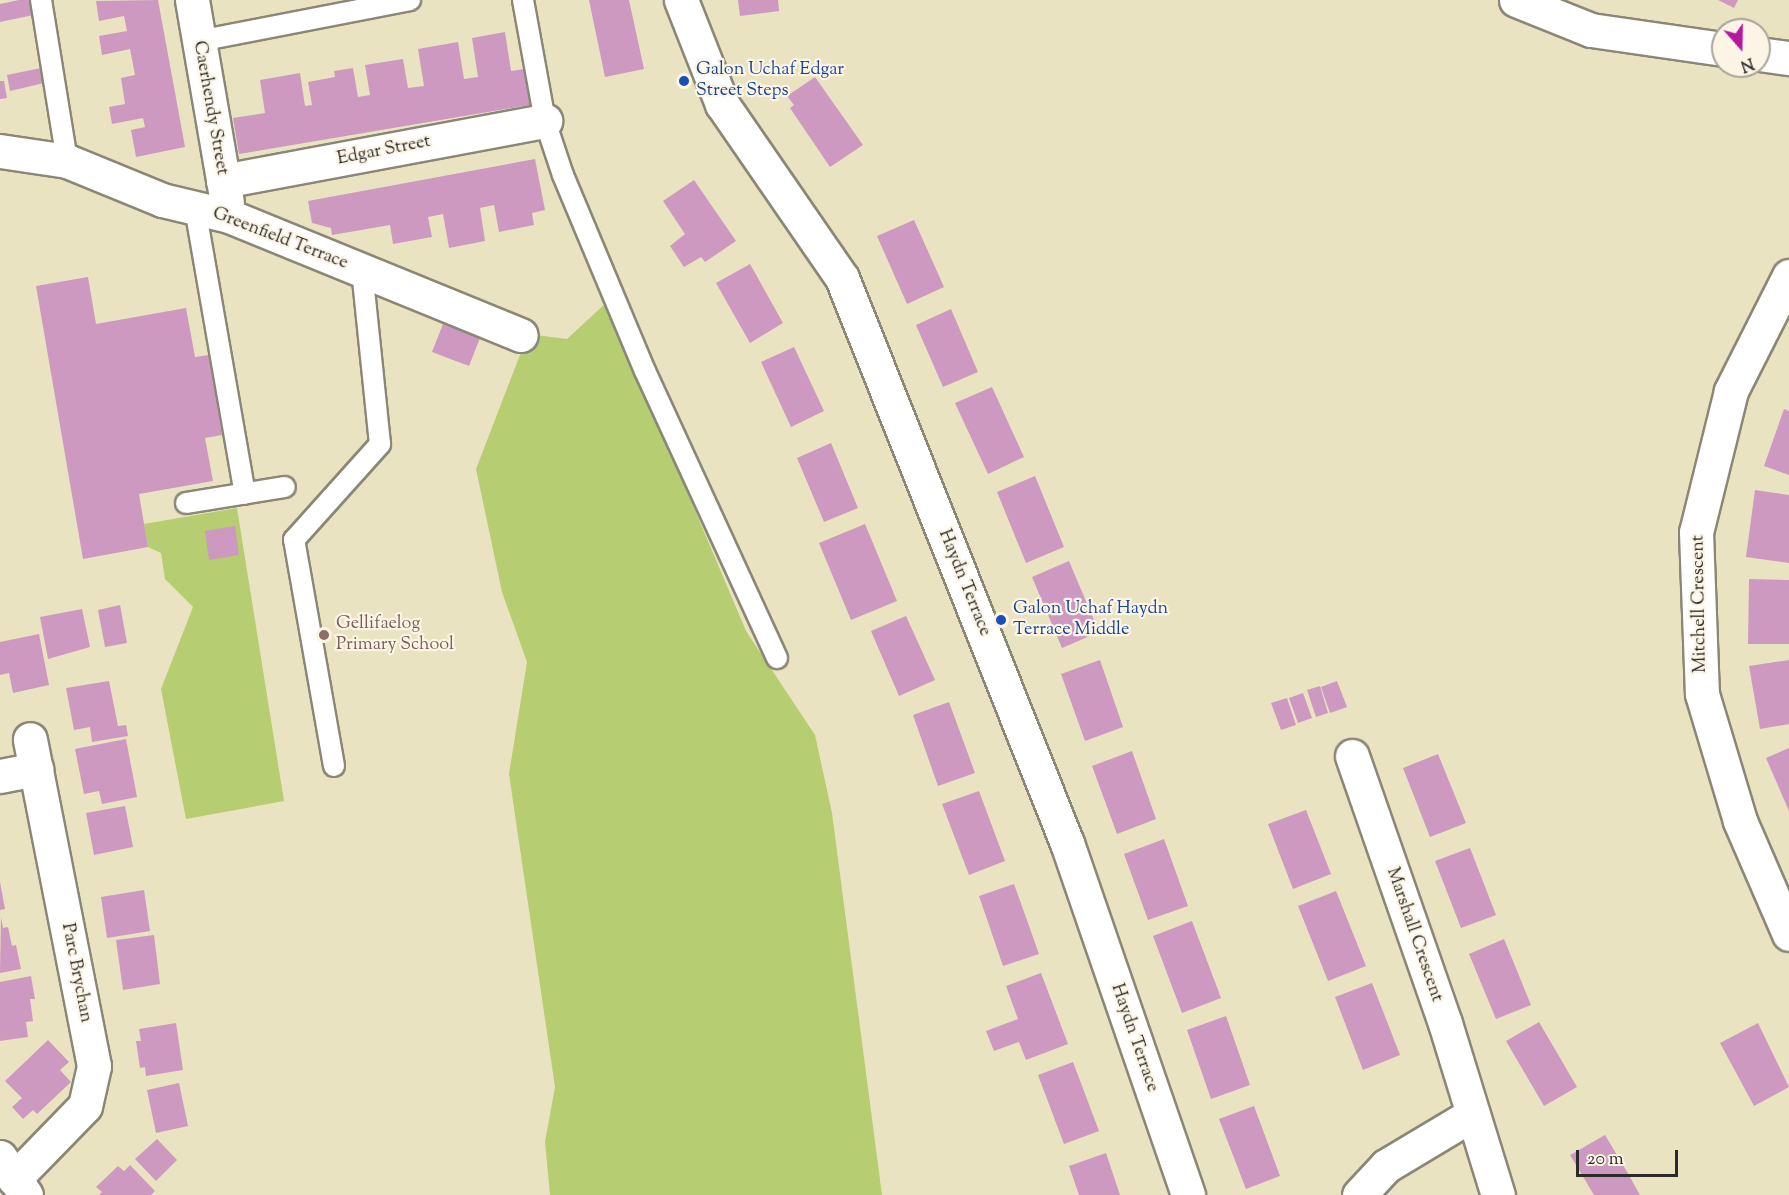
<!DOCTYPE html>
<html>
<head>
<meta charset="utf-8">
<style>
  body { margin:0 }
  #map { position:relative; width:1789px; height:1195px; overflow:hidden; background:#eae3c1; font-family:"Sorts Mill Goudy",serif }
  div>[style] { position:absolute }
  .green>* { inset:0; background:#b6cd72 }
  .building>* { inset:0; background:#cd99c0 }
  .roads { filter:drop-shadow(2px 0 #8a8776) drop-shadow(-2px 0 #8a8776) drop-shadow(0 2px #8a8776) drop-shadow(0 -2px #8a8776) }
  .service>* { height:20px; margin:-10px; padding:0 10px; transform-origin:10px; border-radius:10px; background:#fff }
  .minor>* { height:33px; margin:-16.5px; padding:0 16.5px; transform-origin:16.5px; border-radius:16.5px; background:#fff }
  .tertiary>* { height:33px; margin:-16.5px; padding:0 16.5px; transform-origin:16.5px; border-radius:16.5px; background:#fff }
  .dots>* { width:16px; height:16px; translate:-50% -50%; box-sizing:border-box; border:3px solid #fcf5e5; border-radius:50% }
  span { translate:-50% -50%; white-space:nowrap; text-align:center; line-height:1.15; -webkit-text-stroke:4.5px #fcf5e5; paint-order:stroke }
  .transit-label { font-size:18px; color:#164399 }
  .left { translate:0 -50%; text-align:left }
  .street-label { font-size:18px; color:#2b2b2b }
  .education-label { font-size:18px; color:#785e54 }
  .north { position:absolute; left:1711px; top:18px; width:60px; height:60px; box-sizing:border-box; background:#fcf5e5; border:2px solid #a8a49b; border-radius:50%; rotate:160deg; font-size:16px; font-weight:700; line-height:24px; text-align:center; color:#2b2b2b }
  .north::after { content:''; display:block; margin:auto; width:21px; height:27px; background:#b5179e; clip-path:polygon(50% 0,100% 100%,50% 72%,0 100%) }
  .scale { position:absolute; left:1576px; top:1150px; width:102px; height:27px; box-sizing:border-box; border:3px solid #2b2b2b; border-top:0; padding-left:8px; font-size:18px; line-height:21px; white-space:nowrap; color:#2b2b2b; -webkit-text-stroke:4px #fcf5e5; paint-order:stroke }
</style>
</head>
<body>
<div id="map">
  <div class="green">
    <i style="clip-path:polygon(607px 302px,746px 631px,815px 735px,832px 813px,882px 1195px,550px 1195px,545px 1142px,555px 1087px,509px 774px,527px 662px,502px 592px,476px 469px,528px 334px,567px 339px)"></i>
    <i style="clip-path:polygon(237px 508px,284px 801px,186px 819px,161px 689px,193px 607px,165px 579px,161px 553px,148px 547px,144px 524px)"></i>
  </div>
  <div class="building">
    <i style="clip-path:polygon(19px 0,35px 0,38px 14px,0 22px,0 4px)"></i>
    <i style="clip-path:polygon(158px 0,185px 147px,136px 157px,131px 130px,145px 127px,143px 118px,112px 124px,109px 107px,125px 104px,121px 78px,135px 75px,130px 49px,102px 55px,99px 36px,127px 31px,124px 16px,99px 21px,96px 1px)"></i>
    <i style="clip-path:polygon(589px 0,629px 0,644px 69px,605px 77px)"></i>
    <i style="clip-path:polygon(738px 0,778px 0,779px 11px,740px 16px)"></i>
    <i style="clip-path:polygon(1718px 0,1738px 0,1734px 8px)"></i>
    <i style="clip-path:polygon(505px 32px,511px 71px,524px 69px,530px 105px,239px 154px,233px 118px,265px 113px,260px 80px,300px 73px,305px 106px,312px 105px,308px 82px,335px 77px,334px 71px,353px 68px,358px 97px,370px 95px,365px 65px,403px 59px,408px 88px,424px 86px,418px 49px,458px 42px,464px 79px,478px 77px,472px 38px)"></i>
    <i style="clip-path:polygon(41px 68px,44px 83px,10px 91px,7px 75px)"></i>
    <i style="clip-path:polygon(815px 77px,863px 145px,830px 167px,790px 108px,794px 105px,787px 96px)"></i>
    <i style="clip-path:polygon(0 81px,4px 81px,7px 98px,0 99px)"></i>
    <i style="clip-path:polygon(535px 159px,545px 210px,532px 213px,534px 225px,499px 232px,494px 205px,480px 208px,485px 241px,449px 248px,443px 214px,428px 217px,432px 237px,393px 244px,390px 225px,332px 235px,331px 228px,312px 223px,308px 201px)"></i>
    <i style="clip-path:polygon(694px 180px,736px 241px,705px 262px,701px 257px,684px 267px,670px 246px,685px 234px,663px 201px)"></i>
    <i style="clip-path:polygon(914px 220px,944px 287px,907px 304px,877px 236px)"></i>
    <i style="clip-path:polygon(750px 264px,783px 323px,750px 343px,716px 283px)"></i>
    <i style="clip-path:polygon(88px 277px,96px 324px,186px 308px,195px 357px,209px 355px,222px 435px,205px 438px,213px 481px,139px 494px,148px 547px,83px 559px,36px 286px)"></i>
    <i style="clip-path:polygon(951px 309px,978px 372px,943px 387px,916px 325px)"></i>
    <i style="clip-path:polygon(443px 324px,480px 338px,469px 366px,432px 352px)"></i>
    <i style="clip-path:polygon(794px 347px,824px 411px,791px 427px,761px 362px)"></i>
    <i style="clip-path:polygon(992px 387px,1024px 457px,988px 474px,955px 403px)"></i>
    <i style="clip-path:polygon(1784px 409px,1789px 411px,1789px 475px,1764px 466px)"></i>
    <i style="clip-path:polygon(831px 443px,858px 508px,824px 522px,797px 458px)"></i>
    <i style="clip-path:polygon(1035px 476px,1064px 547px,1026px 563px,997px 492px)"></i>
    <i style="clip-path:polygon(1755px 490px,1789px 495px,1789px 563px,1746px 557px)"></i>
    <i style="clip-path:polygon(865px 524px,897px 601px,851px 620px,819px 543px)"></i>
    <i style="clip-path:polygon(235px 526px,239px 555px,209px 560px,205px 531px)"></i>
    <i style="clip-path:polygon(1069px 561px,1099px 632px,1062px 648px,1032px 577px)"></i>
    <i style="clip-path:polygon(1749px 579px,1789px 580px,1789px 644px,1748px 644px)"></i>
    <i style="clip-path:polygon(120px 605px,127px 643px,105px 647px,98px 610px)"></i>
    <i style="clip-path:polygon(82px 609px,90px 647px,48px 659px,40px 617px)"></i>
    <i style="clip-path:polygon(906px 616px,935px 680px,899px 696px,871px 631px)"></i>
    <i style="clip-path:polygon(39px 634px,49px 685px,13px 693px,9px 673px,0 675px,0 642px)"></i>
    <i style="clip-path:polygon(1100px 660px,1123px 727px,1085px 741px,1061px 674px)"></i>
    <i style="clip-path:polygon(1789px 660px,1789px 724px,1760px 729px,1749px 666px)"></i>
    <i style="clip-path:polygon(109px 681px,118px 726px,126px 725px,128px 736px,92px 742px,90px 727px,74px 730px,66px 688px)"></i>
    <i style="clip-path:polygon(1337px 681px,1347px 707px,1330px 713px,1321px 687px)"></i>
    <i style="clip-path:polygon(1320px 686px,1328px 713px,1316px 717px,1307px 690px)"></i>
    <i style="clip-path:polygon(1303px 693px,1312px 718px,1298px 723px,1289px 698px)"></i>
    <i style="clip-path:polygon(1287px 698px,1296px 725px,1281px 730px,1271px 703px)"></i>
    <i style="clip-path:polygon(949px 702px,975px 773px,938px 786px,913px 715px)"></i>
    <i style="clip-path:polygon(126px 739px,137px 797px,102px 804px,99px 791px,84px 794px,75px 749px)"></i>
    <i style="clip-path:polygon(1789px 748px,1789px 811px,1766px 758px)"></i>
    <i style="clip-path:polygon(1132px 751px,1156px 819px,1117px 834px,1092px 766px)"></i>
    <i style="clip-path:polygon(1438px 754px,1466px 823px,1430px 837px,1403px 768px)"></i>
    <i style="clip-path:polygon(979px 791px,1005px 861px,969px 875px,942px 804px)"></i>
    <i style="clip-path:polygon(125px 806px,133px 847px,94px 855px,86px 813px)"></i>
    <i style="clip-path:polygon(1306px 810px,1331px 874px,1293px 889px,1268px 824px)"></i>
    <i style="clip-path:polygon(1164px 839px,1188px 906px,1148px 920px,1124px 854px)"></i>
    <i style="clip-path:polygon(1470px 848px,1496px 915px,1461px 928px,1435px 861px)"></i>
    <i style="clip-path:polygon(0 882px,5px 909px,0 910px)"></i>
    <i style="clip-path:polygon(1014px 884px,1039px 954px,1003px 966px,979px 896px)"></i>
    <i style="clip-path:polygon(144px 890px,150px 931px,107px 938px,101px 897px)"></i>
    <i style="clip-path:polygon(1336px 891px,1366px 966px,1328px 981px,1298px 906px)"></i>
    <i style="clip-path:polygon(1px 917px,3px 928px,8px 927px,12px 946px,16px 945px,21px 969px,0 973px)"></i>
    <i style="clip-path:polygon(1192px 921px,1221px 998px,1182px 1013px,1153px 936px)"></i>
    <i style="clip-path:polygon(154px 935px,160px 984px,123px 990px,116px 940px)"></i>
    <i style="clip-path:polygon(1504px 939px,1531px 1005px,1496px 1019px,1469px 954px)"></i>
    <i style="clip-path:polygon(1041px 973px,1068px 1044px,1026px 1060px,1019px 1042px,994px 1051px,986px 1031px,1018px 1019px,1006px 986px)"></i>
    <i style="clip-path:polygon(31px 976px,35px 999px,30px 999px,33px 1021px,26px 1022px,28px 1037px,0 1041px,0 982px)"></i>
    <i style="clip-path:polygon(1372px 983px,1400px 1055px,1363px 1070px,1335px 997px)"></i>
    <i style="clip-path:polygon(1226px 1016px,1250px 1085px,1211px 1099px,1187px 1030px)"></i>
    <i style="clip-path:polygon(1539px 1022px,1577px 1087px,1544px 1106px,1506px 1041px)"></i>
    <i style="clip-path:polygon(176px 1023px,183px 1070px,146px 1076px,145px 1067px,140px 1068px,136px 1041px,141px 1041px,139px 1029px)"></i>
    <i style="clip-path:polygon(1758px 1023px,1789px 1087px,1754px 1106px,1720px 1043px)"></i>
    <i style="clip-path:polygon(48px 1040px,69px 1062px,60px 1070px,71px 1082px,37px 1114px,33px 1110px,23px 1119px,12px 1107px,22px 1098px,5px 1081px)"></i>
    <i style="clip-path:polygon(1073px 1062px,1099px 1131px,1064px 1144px,1038px 1075px)"></i>
    <i style="clip-path:polygon(179px 1083px,188px 1126px,156px 1133px,147px 1090px)"></i>
    <i style="clip-path:polygon(1254px 1106px,1280px 1176px,1246px 1189px,1219px 1119px)"></i>
    <i style="clip-path:polygon(1605px 1135px,1626px 1170px,1640px 1195px,1594px 1195px,1570px 1155px)"></i>
    <i style="clip-path:polygon(157px 1139px,177px 1160px,156px 1181px,135px 1159px)"></i>
    <i style="clip-path:polygon(1106px 1153px,1120px 1195px,1079px 1195px,1069px 1166px)"></i>
    <i style="clip-path:polygon(130px 1165px,155px 1191px,151px 1195px,99px 1195px,102px 1192px,96px 1187px,118px 1166px,124px 1171px)"></i>
  </div>
  <div class="roads">
    <div class="service">
      <i style="left:41px;top:0;width:163px;rotate:80.8deg"></i>
      <i style="left:523px;top:0;width:123px;rotate:79.7deg"></i>
      <i style="left:545px;top:121px;width:57px;rotate:71.6deg"></i>
      <i style="left:563px;top:175px;width:212px;rotate:67.3deg"></i>
      <i style="left:645px;top:371px;width:316px;rotate:65.3deg"></i>
      <i style="left:199px;top:41px;width:215px;rotate:-11deg"></i>
      <i style="left:195px;top:208px;width:290px;rotate:80.1deg"></i>
      <i style="left:186px;top:503px;width:100px;rotate:-9.2deg"></i>
      <i style="left:334px;top:766px;width:230px;rotate:-100deg"></i>
      <i style="left:294px;top:540px;width:129px;rotate:-48.1deg"></i>
      <i style="left:380px;top:444px;width:175px;rotate:-95.9deg"></i>
    </div>
    <div class="minor">
      <i style="left:192px;top:0;width:205px;rotate:80.2deg"></i>
      <i style="left:681px;top:0;width:112px;rotate:68.5deg"></i>
      <i style="left:722px;top:104px;width:211px;rotate:55.4deg"></i>
      <i style="left:842px;top:278px;width:608px;rotate:68.29deg"></i>
      <i style="left:1067px;top:843px;width:372px;rotate:71deg"></i>
      <i style="left:1516px;top:0;width:81px;rotate:21.8deg"></i>
      <i style="left:1591px;top:30px;width:133px;rotate:8.2deg"></i>
      <i style="left:1759px;top:54px;width:30px;rotate:8deg"></i>
      <i style="left:0;top:151px;width:68px;rotate:8.5deg"></i>
      <i style="left:67px;top:161px;width:103px;rotate:22.3deg"></i>
      <i style="left:162px;top:200px;width:69px;rotate:13.4deg"></i>
      <i style="left:229px;top:216px;width:315px;rotate:22.2deg"></i>
      <i style="left:223px;top:181px;width:328px;rotate:-10.6deg"></i>
      <i style="left:1789px;top:276px;width:129px;rotate:116.8deg"></i>
      <i style="left:1731px;top:391px;width:145px;rotate:103.9deg"></i>
      <i style="left:1696px;top:532px;width:162px;rotate:87.9deg"></i>
      <i style="left:1702px;top:694px;width:133px;rotate:73.3deg"></i>
      <i style="left:1740px;top:821px;width:123px;rotate:66.6deg"></i>
      <i style="left:1352px;top:756px;width:283px;rotate:70.8deg"></i>
      <i style="left:1445px;top:1023px;width:180px;rotate:72.9deg"></i>
      <i style="left:0;top:776px;width:37px;rotate:-11deg"></i>
      <i style="left:14px;top:1179px;width:102px;rotate:-45.8deg"></i>
      <i style="left:85px;top:1106px;width:41px;rotate:-77.3deg"></i>
      <i style="left:94px;top:1066px;width:333px;rotate:-101.1deg"></i>
      <i style="left:1359px;top:1195px;width:40px;rotate:-47deg"></i>
      <i style="left:1386px;top:1166px;width:101px;rotate:-30.9deg"></i>
    </div>
    <div class="tertiary">
      <i style="left:0;top:1157px;width:46px;rotate:55.6deg"></i>
    </div>
  </div>
  <div class="dots">
    <i style="left:684px;top:81px;background:#1a4fb4"></i>
    <i style="left:1001px;top:620px;background:#1a4fb4"></i>
    <i style="left:324px;top:635px;background:#8d6e63"></i>
  </div>
  <div class="transit-label">
    <span class="left" style="left:696px;top:81px">Galon Uchaf Edgar<br>Street Steps</span>
    <span class="left" style="left:1013px;top:620px">Galon Uchaf Haydn<br>Terrace Middle</span>
  </div>
  <div class="street-label">
    <span style="left:210px;top:108px;rotate:80deg">Caerhendy Street</span>
    <span style="left:384px;top:151px;rotate:-11deg">Edgar Street</span>
    <span style="left:280px;top:239px;rotate:21deg">Greenfield Terrace</span>
    <span style="left:964px;top:583px;rotate:68deg">Haydn Terrace</span>
    <span style="left:1700px;top:604px;rotate:-91deg">Mitchell Crescent</span>
    <span style="left:1414px;top:935px;rotate:71deg">Marshall Crescent</span>
    <span style="left:76px;top:973px;rotate:79deg">Parc Brychan</span>
    <span style="left:1134px;top:1038px;rotate:71deg">Haydn Terrace</span>
  </div>
  <div class="education-label">
    <span class="left" style="left:336px;top:635px">Gellifaelog<br>Primary School</span>
  </div>
  <div class="north">N</div>
  <div class="scale">20 m</div>
</div>
</body>
</html>
